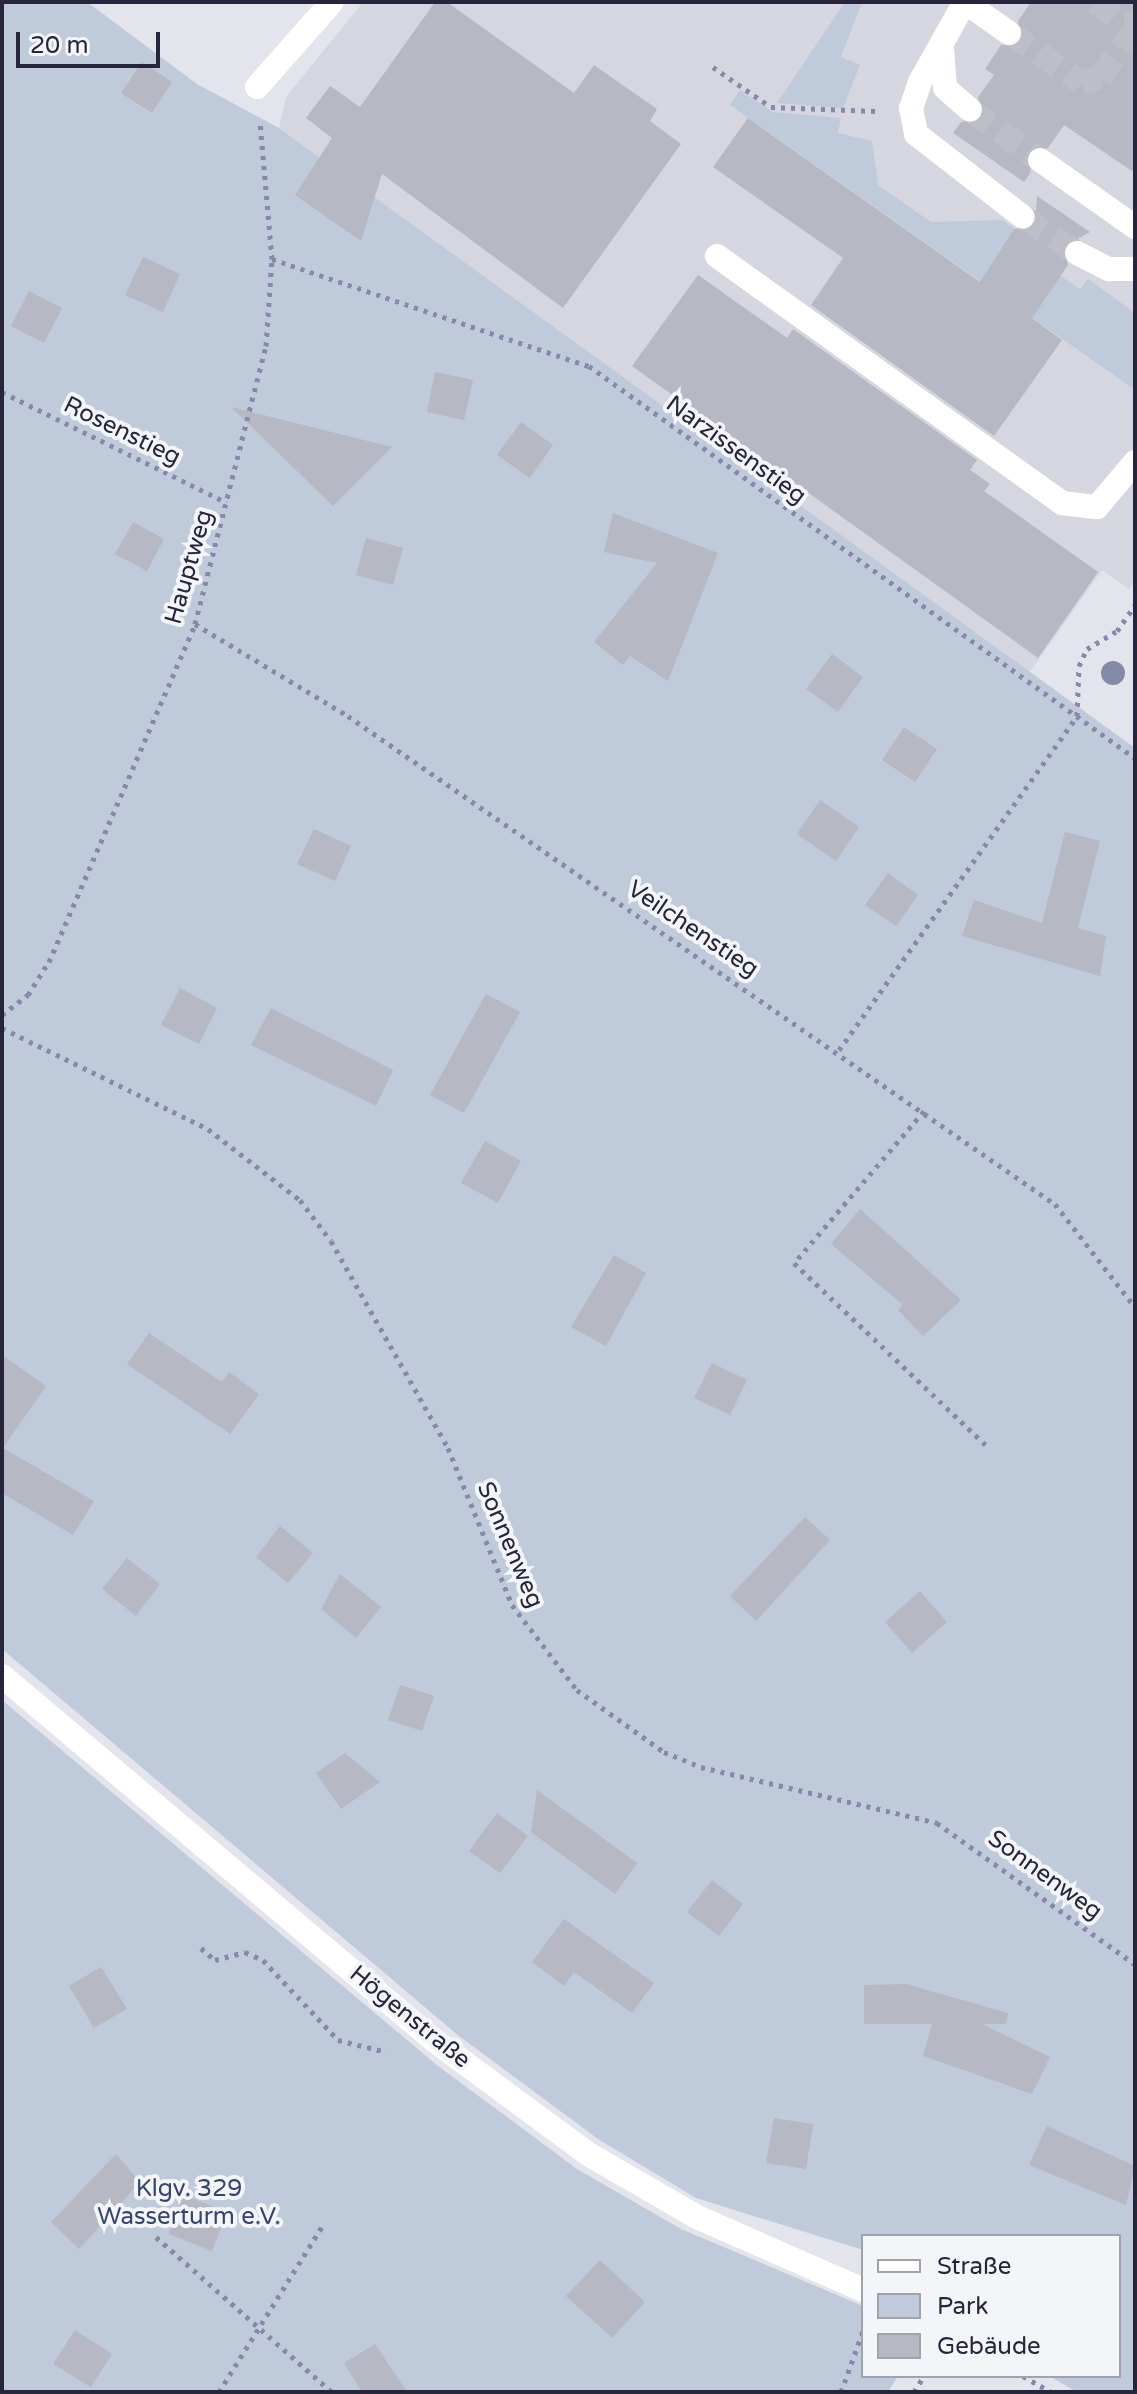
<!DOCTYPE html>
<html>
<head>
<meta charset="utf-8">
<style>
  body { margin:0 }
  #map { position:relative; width:1137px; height:2394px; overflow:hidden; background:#e4e4ec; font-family:"Varela Round",sans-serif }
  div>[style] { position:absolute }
  .built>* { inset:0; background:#d5d6df }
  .green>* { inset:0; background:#bfcada }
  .building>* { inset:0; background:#b6b8c3 }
  .minor-tunnel>* { height:24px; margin-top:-12px; transform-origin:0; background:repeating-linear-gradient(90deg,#bebec9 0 24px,transparent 0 36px) }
  .path>* { height:5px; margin-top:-2.5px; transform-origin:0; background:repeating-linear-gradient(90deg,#8888ab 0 4px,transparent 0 10px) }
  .minor>* { height:24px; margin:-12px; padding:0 12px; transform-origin:12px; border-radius:12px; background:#fff }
  .trees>* { width:24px; height:24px; margin:-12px; border-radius:50%; background:#838ca6 }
  span { translate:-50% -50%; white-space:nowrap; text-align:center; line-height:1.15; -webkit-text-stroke:8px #f4f5f8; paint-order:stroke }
  .street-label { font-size:24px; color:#26253b }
  .park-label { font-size:24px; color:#34446d }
  .frame { position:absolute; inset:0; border:4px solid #26253b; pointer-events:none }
  .legend { position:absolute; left:861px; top:2234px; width:260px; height:144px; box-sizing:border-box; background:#f4f5f8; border:2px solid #a2a2ac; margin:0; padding:10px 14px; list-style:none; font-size:24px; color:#26253b }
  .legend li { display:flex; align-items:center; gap:16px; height:40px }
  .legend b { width:40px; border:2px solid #a2a2ac }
  .scale { position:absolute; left:16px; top:32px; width:144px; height:36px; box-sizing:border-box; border:4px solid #26253b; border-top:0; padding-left:10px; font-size:24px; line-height:28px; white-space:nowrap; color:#26253b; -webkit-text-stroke:6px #f4f5f8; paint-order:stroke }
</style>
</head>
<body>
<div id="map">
  <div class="built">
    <i style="clip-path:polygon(363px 2px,1135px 2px,1135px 580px,1129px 589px,1102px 570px,1029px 673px,279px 128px,286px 97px)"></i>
  </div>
  <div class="green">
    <i style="clip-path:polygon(2px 2px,87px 2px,197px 84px,279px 128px,1135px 748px,1135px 2392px,1077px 2392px,1049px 2376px,1119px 2376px,1119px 2236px,863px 2236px,863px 2250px,696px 2198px,598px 2139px,459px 2036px,2px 1649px)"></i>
    <i style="clip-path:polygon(845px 2px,862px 2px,841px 57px,860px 65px,843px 108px,777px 103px)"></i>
    <i style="clip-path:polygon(740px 90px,773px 112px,841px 118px,838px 133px,872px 141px,878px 185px,931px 222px,1003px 220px,1014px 229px,1008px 240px,1080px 289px,1088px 279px,1135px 313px,1135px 390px,730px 105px)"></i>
    <i style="clip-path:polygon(2px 1700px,438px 2066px,577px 2169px,681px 2229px,863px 2306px,863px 2376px,898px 2376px,888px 2392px,2px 2392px)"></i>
  </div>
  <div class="building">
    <i style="clip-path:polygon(435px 2px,447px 2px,574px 93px,594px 65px,657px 109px,650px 121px,681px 144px,563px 308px,382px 174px,361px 241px,295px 195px,332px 138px,306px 118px,330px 86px,360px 107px)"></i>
    <i style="clip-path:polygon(1031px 2px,1135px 2px,1135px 173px,1064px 125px,1048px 148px,1027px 152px,1031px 172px,1024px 182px,953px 133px,961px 122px,982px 119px,978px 97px,994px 75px,985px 69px,1001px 45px,1021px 42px,1018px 21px)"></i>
    <i style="clip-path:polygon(142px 62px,172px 82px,152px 113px,121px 93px)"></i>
    <i style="clip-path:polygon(748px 118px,980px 282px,1014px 229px,1035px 226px,1037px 196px,1090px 232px,1064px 246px,1068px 265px,1032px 318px,1062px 340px,994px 436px,811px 305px,843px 258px,713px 167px)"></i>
    <i style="clip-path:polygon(143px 257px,180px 274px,163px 312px,125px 295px)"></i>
    <i style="clip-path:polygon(698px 275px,787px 338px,793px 329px,977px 460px,970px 470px,990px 484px,984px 491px,1098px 572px,1038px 658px,632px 366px)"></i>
    <i style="clip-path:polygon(29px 291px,62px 308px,44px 343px,11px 326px)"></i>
    <i style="clip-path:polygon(435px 372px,473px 380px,464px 420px,427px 412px)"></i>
    <i style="clip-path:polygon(231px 407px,392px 447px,333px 506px)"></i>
    <i style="clip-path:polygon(521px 422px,553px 445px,530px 478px,497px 455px)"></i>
    <i style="clip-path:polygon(613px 513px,718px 553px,668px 681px,630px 656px,623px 665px,594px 642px,657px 563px,604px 552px)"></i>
    <i style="clip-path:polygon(133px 522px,164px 539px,147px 571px,115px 554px)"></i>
    <i style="clip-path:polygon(366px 538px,403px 548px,393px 585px,356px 575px)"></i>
    <i style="clip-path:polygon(832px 654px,863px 677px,838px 712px,806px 689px)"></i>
    <i style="clip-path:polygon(904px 727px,937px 749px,915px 782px,882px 760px)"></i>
    <i style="clip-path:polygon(820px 800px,859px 827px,836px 861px,797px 834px)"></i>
    <i style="clip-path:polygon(314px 829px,351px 846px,335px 881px,297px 864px)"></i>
    <i style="clip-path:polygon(1065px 832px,1100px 841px,1078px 928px,1106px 936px,1100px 976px,962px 936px,974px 900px,1042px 923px)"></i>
    <i style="clip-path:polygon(888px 873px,918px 895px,896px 926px,865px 905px)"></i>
    <i style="clip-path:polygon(180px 988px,217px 1008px,199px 1044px,161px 1025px)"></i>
    <i style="clip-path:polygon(486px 994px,520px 1012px,464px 1113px,430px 1095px)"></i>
    <i style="clip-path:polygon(271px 1008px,393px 1070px,376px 1106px,251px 1045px)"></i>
    <i style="clip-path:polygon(485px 1141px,521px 1161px,498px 1203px,461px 1183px)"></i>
    <i style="clip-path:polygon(860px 1209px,961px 1300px,923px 1336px,898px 1310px,903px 1305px,831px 1244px)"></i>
    <i style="clip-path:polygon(614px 1255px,646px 1273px,606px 1346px,571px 1327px)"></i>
    <i style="clip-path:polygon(149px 1333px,222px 1382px,229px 1372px,259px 1394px,230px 1434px,127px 1364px)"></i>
    <i style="clip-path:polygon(2px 1355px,46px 1386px,3px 1448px,94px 1501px,73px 1535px,2px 1493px)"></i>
    <i style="clip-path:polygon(712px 1363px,747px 1380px,730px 1415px,694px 1398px)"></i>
    <i style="clip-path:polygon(805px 1517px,830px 1540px,756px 1621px,730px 1596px)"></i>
    <i style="clip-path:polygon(280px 1526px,313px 1553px,288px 1583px,256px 1557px)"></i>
    <i style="clip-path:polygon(127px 1558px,160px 1584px,136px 1616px,102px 1589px)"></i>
    <i style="clip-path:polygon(340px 1574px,381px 1607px,356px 1638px,321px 1609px)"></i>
    <i style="clip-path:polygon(920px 1591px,947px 1622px,912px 1653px,885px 1622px)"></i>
    <i style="clip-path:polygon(400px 1685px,434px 1696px,422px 1731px,388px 1720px)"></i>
    <i style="clip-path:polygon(345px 1753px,380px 1782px,341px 1809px,316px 1773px)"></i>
    <i style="clip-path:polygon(537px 1790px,637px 1863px,615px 1894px,531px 1832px)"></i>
    <i style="clip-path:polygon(497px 1813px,528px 1836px,500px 1873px,469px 1851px)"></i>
    <i style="clip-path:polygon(712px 1880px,743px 1904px,719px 1936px,687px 1912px)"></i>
    <i style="clip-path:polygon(564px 1919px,654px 1983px,632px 2013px,574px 1972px,564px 1986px,532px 1962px)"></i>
    <i style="clip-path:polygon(101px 1967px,127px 2009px,94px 2028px,69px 1986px)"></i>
    <i style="clip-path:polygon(906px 1984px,1008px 2013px,1006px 2024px,982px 2024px,1050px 2057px,1032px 2094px,923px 2056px,932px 2024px,864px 2024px,864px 1985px)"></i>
    <i style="clip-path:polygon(774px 2118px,813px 2124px,806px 2169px,766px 2163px)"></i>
    <i style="clip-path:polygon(1047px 2126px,1135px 2166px,1126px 2205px,1029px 2165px)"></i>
    <i style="clip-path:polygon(116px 2154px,140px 2182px,79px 2249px,51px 2222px)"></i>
    <i style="clip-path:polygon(184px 2195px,227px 2212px,212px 2251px,169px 2234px)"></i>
    <i style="clip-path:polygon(600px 2260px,645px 2302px,612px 2338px,566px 2296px)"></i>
    <i style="clip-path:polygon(75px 2330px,112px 2354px,91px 2387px,53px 2364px)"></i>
    <i style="clip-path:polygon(375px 2344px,407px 2392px,362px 2392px,344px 2363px)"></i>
  </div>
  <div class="minor-tunnel">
    <i style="left:1095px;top:2px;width:37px;rotate:36deg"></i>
    <i style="left:1125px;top:24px;width:10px;rotate:-11deg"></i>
    <i style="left:1009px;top:33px;width:88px;rotate:34.4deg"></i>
    <i style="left:1082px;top:83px;width:19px;rotate:-16deg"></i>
    <i style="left:1100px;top:78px;width:59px;rotate:-53.9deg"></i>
    <i style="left:970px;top:110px;width:86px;rotate:35.5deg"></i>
    <i style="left:1023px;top:217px;width:65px;rotate:33.7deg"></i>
  </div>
  <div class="path">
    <i style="left:713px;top:67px;width:70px;rotate:34.6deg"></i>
    <i style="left:771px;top:107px;width:105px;rotate:2.2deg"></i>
    <i style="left:272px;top:259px;width:335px;rotate:18.7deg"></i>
    <i style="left:589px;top:366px;width:672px;rotate:35.68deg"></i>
    <i style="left:2px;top:392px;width:250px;rotate:26.2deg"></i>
    <i style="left:195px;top:624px;width:179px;rotate:31deg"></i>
    <i style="left:348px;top:716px;width:859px;rotate:34.62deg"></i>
    <i style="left:1055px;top:1204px;width:130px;rotate:52.2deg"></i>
    <i style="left:2px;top:1015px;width:33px;rotate:-38deg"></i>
    <i style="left:28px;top:995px;width:39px;rotate:-58deg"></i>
    <i style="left:49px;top:962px;width:368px;rotate:-66.6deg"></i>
    <i style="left:195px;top:624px;width:287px;rotate:-75.7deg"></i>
    <i style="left:266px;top:346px;width:87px;rotate:-86.1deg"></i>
    <i style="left:272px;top:259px;width:137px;rotate:-95deg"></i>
    <i style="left:2px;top:1028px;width:229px;rotate:26.1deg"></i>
    <i style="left:208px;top:1129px;width:116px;rotate:37.7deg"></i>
    <i style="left:300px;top:1200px;width:51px;rotate:52.9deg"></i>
    <i style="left:331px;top:1241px;width:238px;rotate:60.5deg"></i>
    <i style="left:448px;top:1448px;width:170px;rotate:67.8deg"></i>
    <i style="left:512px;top:1605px;width:107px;rotate:52.6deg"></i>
    <i style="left:577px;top:1690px;width:107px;rotate:35.5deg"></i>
    <i style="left:664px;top:1752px;width:40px;rotate:22deg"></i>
    <i style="left:701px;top:1767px;width:243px;rotate:13.3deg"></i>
    <i style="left:937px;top:1823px;width:243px;rotate:35.5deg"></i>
    <i style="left:839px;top:1050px;width:410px;rotate:-54.5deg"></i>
    <i style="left:1077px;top:716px;width:50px;rotate:-87.7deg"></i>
    <i style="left:1079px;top:666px;width:19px;rotate:-65deg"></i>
    <i style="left:1087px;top:649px;width:35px;rotate:-31deg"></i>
    <i style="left:1117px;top:631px;width:32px;rotate:-55deg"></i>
    <i style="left:924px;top:1111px;width:200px;rotate:130.5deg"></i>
    <i style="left:794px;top:1263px;width:267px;rotate:43.5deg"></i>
    <i style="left:201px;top:1948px;width:18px;rotate:41deg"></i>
    <i style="left:215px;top:1960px;width:31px;rotate:-15deg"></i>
    <i style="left:245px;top:1952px;width:20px;rotate:24deg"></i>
    <i style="left:263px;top:1960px;width:110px;rotate:46.8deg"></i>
    <i style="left:338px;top:2040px;width:50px;rotate:13.8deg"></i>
    <i style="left:156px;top:2237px;width:235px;rotate:41.4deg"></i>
    <i style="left:1023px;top:2376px;width:32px;rotate:30deg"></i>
    <i style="left:219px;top:2392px;width:199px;rotate:-58.1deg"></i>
    <i style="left:841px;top:2392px;width:65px;rotate:-70.2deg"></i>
    <i style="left:914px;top:2392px;width:19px;rotate:-58deg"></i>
  </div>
  <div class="minor">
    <i style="left:965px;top:2px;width:92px;rotate:119.4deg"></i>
    <i style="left:920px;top:82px;width:28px;rotate:109deg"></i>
    <i style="left:911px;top:108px;width:26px;rotate:79deg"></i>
    <i style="left:916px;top:134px;width:135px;rotate:37.8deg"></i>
    <i style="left:965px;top:2px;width:54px;rotate:35.2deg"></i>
    <i style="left:942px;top:48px;width:40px;rotate:85.7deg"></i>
    <i style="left:945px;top:88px;width:33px;rotate:41deg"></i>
    <i style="left:257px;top:87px;width:113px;rotate:-48.6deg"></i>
    <i style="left:1040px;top:160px;width:116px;rotate:35.2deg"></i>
    <i style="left:1077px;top:253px;width:36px;rotate:27deg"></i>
    <i style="left:1109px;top:269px;width:26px"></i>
    <i style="left:717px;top:256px;width:424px;rotate:35.6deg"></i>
    <i style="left:1062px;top:503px;width:35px;rotate:7deg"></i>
    <i style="left:1097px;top:507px;width:59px;rotate:-49.8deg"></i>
    <i style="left:2px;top:1676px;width:566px;rotate:40.13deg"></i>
    <i style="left:435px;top:2041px;width:190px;rotate:36.4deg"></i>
    <i style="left:588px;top:2154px;width:126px;rotate:30deg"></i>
    <i style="left:697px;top:2217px;width:181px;rotate:23.7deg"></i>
  </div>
  <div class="trees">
    <i style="left:1113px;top:673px"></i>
  </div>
  <div class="street-label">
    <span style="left:122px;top:431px;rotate:26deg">Rosenstieg</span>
    <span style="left:736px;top:450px;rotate:36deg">Narzissenstieg</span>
    <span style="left:189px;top:567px;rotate:-74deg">Hauptweg</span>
    <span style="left:693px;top:929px;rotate:34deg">Veilchenstieg</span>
    <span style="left:510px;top:1545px;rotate:67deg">Sonnenweg</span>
    <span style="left:1045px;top:1875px;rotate:36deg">Sonnenweg</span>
    <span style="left:410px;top:2017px;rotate:39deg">Högenstraße</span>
  </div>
  <div class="park-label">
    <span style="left:189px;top:2203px">Klgv. 329<br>Wasserturm e.V.</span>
  </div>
  <div class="frame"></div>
  <ul class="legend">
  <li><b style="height:10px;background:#fff"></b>Straße</li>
  <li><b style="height:22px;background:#bfcada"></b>Park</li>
  <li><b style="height:22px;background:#b6b8c3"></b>Gebäude</li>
  </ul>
  <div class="scale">20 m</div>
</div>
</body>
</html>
